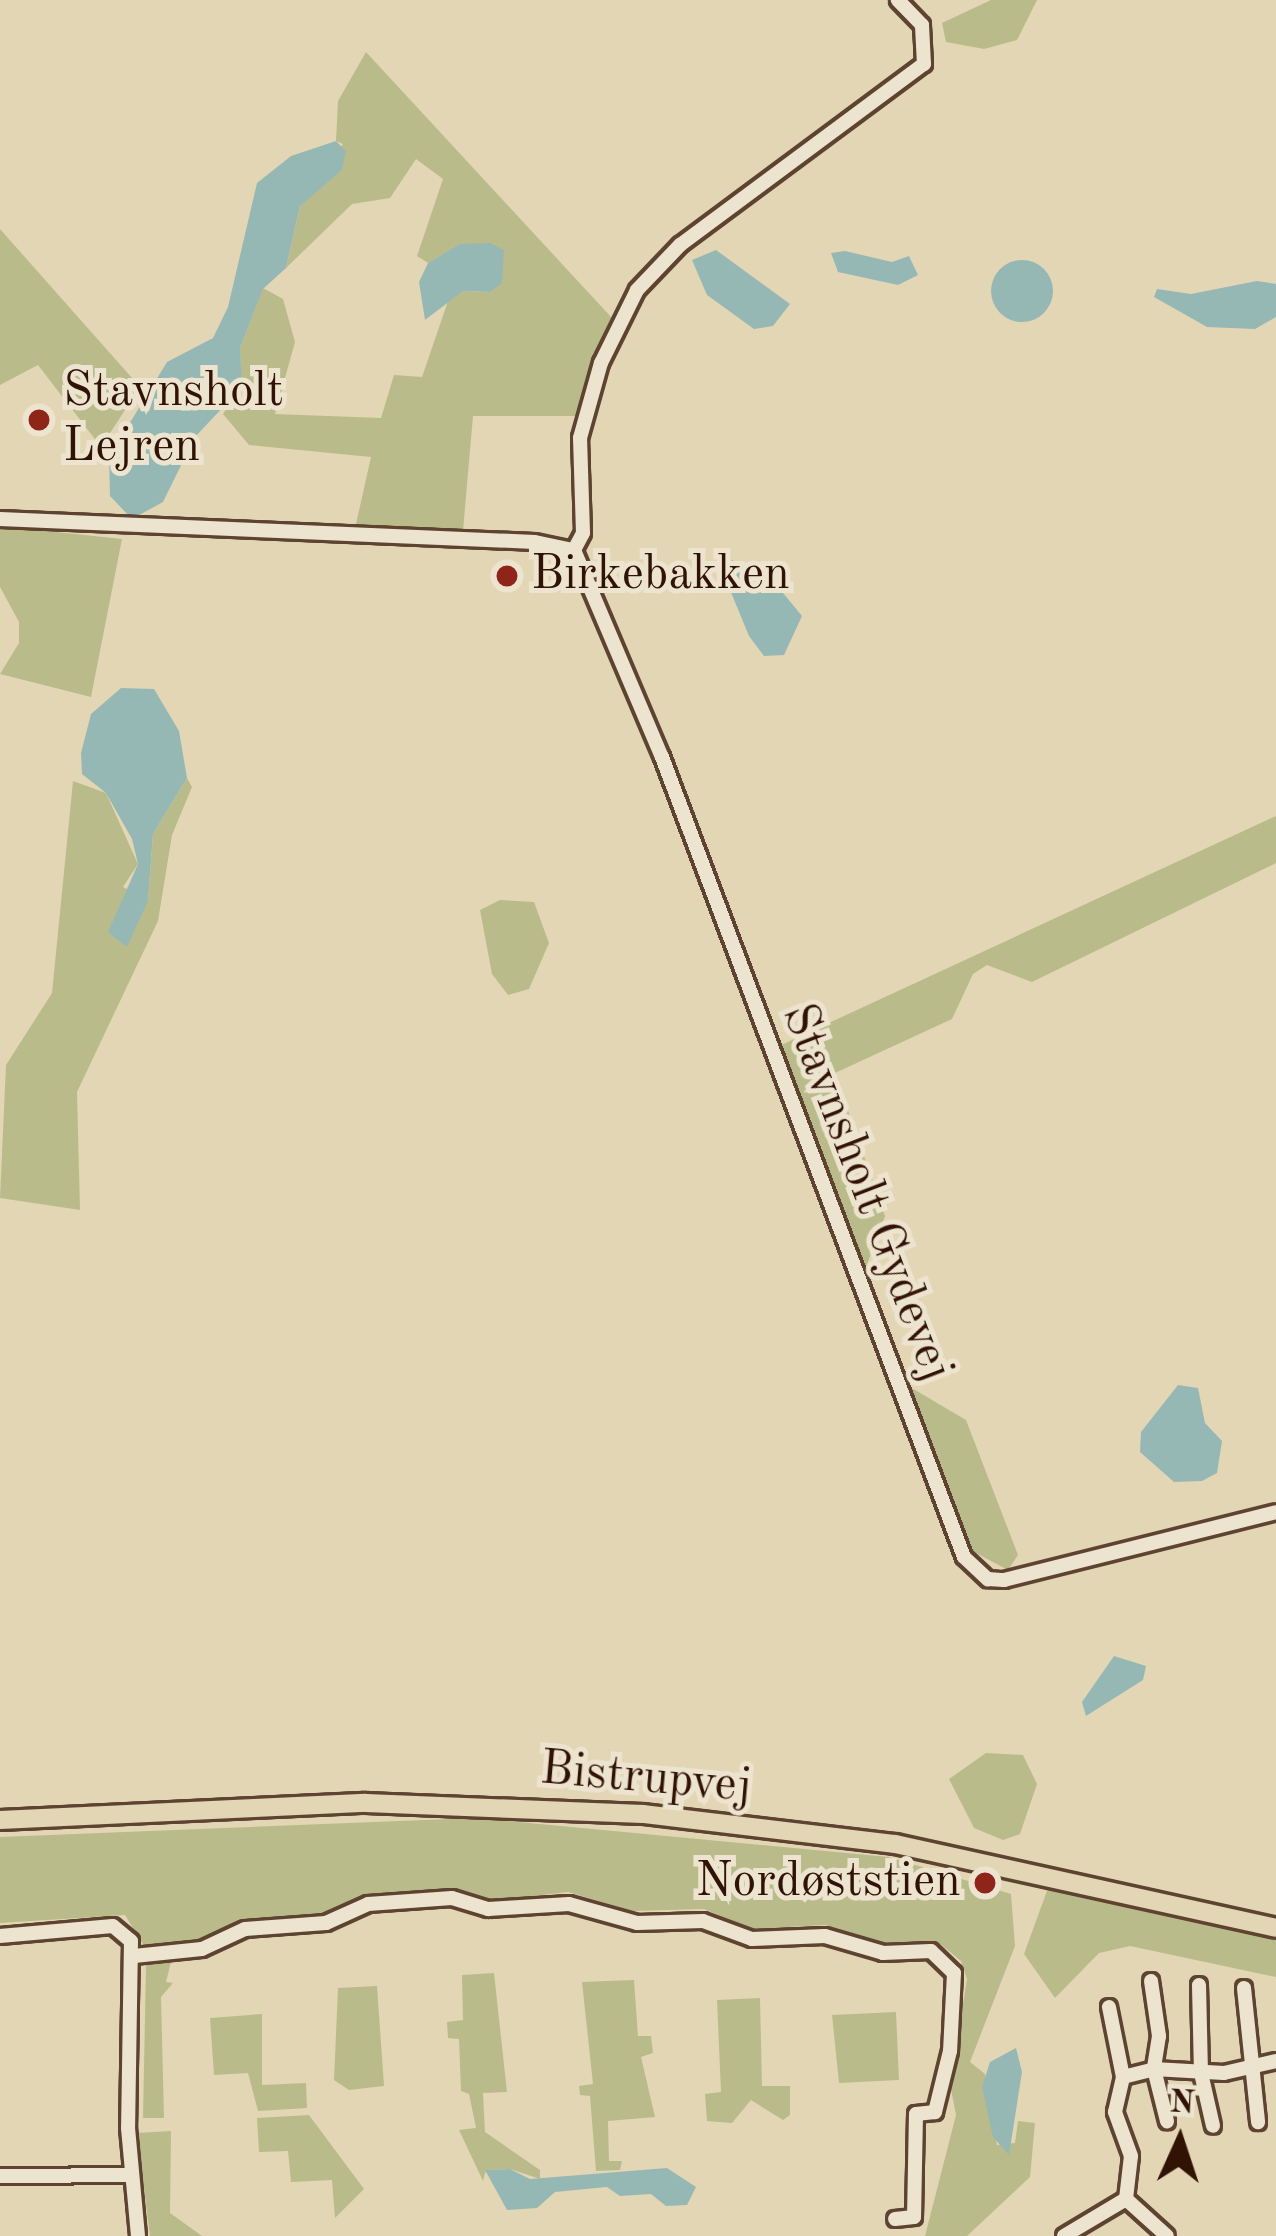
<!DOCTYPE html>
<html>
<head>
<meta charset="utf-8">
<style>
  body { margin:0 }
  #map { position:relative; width:1276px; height:2236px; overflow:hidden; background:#e3d6b5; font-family:"Old Standard TT",serif }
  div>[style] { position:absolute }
  .green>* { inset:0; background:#b9bc8a }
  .water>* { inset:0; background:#96b8b4 }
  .round { border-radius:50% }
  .roads { filter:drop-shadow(3px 0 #5e4430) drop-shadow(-3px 0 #5e4430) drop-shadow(0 3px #5e4430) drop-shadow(0 -3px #5e4430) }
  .minor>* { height:14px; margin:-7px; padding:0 7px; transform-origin:7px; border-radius:7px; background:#ede4cf }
  .major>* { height:18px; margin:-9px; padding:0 9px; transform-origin:9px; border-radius:9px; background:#e3d6b5 }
  .dots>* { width:33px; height:33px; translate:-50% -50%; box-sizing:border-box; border:6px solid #ede4cf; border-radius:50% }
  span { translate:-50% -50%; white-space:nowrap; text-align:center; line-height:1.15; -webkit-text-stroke:10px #ede4cf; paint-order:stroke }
  .poi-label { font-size:48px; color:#311303 }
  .left { translate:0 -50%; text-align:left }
  .right { translate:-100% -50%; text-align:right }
  .street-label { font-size:48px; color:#311303 }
  .north { position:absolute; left:1120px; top:2080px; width:120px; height:120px; -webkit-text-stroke:9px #ede4cf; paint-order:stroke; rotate:3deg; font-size:33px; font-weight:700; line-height:48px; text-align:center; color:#311303 }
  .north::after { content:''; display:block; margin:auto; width:42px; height:54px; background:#311303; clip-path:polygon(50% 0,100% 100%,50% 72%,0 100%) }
</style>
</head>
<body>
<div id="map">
  <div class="green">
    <i style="clip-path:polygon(991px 0,1037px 0,1017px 40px,984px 49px,946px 42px,942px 23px)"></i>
    <i style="clip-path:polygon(366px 52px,612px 318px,578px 416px,473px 416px,463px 531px,356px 524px,371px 457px,249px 445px,223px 414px,241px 386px,240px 348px,263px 288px,283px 299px,295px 342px,275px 414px,381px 418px,394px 375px,422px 377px,448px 301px,463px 291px,490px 292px,459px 244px,428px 263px,417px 256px,443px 179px,416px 159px,390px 198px,352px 204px,286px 268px,300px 206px,343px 144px,336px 141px,338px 101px)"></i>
    <i style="clip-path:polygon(0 229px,140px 387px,101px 447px,38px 365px,0 385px)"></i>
    <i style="clip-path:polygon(0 526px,122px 539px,91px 697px,0 674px,19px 643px,19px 622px,0 587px)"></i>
    <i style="clip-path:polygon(187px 778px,192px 787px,172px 835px,158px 921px,77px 1092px,80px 1210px,0 1198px,6px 1065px,52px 993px,73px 781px,106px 793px,138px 864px,123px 887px,148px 901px,153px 834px)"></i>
    <i style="clip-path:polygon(1276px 816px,1276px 863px,1032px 982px,987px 965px,973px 974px,952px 1019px,835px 1073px,885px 1216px,862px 1278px,777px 1047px)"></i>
    <i style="clip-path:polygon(500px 900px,534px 902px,549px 943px,529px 989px,508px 995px,492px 974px,480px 910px)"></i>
    <i style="clip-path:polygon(910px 1387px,966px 1420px,1018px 1555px,1008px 1570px,974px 1552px,963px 1531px)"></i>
    <i style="clip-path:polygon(986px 1753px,1023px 1755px,1037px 1784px,1020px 1834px,1003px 1840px,974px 1828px,949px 1779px)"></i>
    <i style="clip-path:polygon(475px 1818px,889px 1857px,1011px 1894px,1015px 1946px,970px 2062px,985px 2074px,997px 2145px,1015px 2143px,1018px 2121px,1035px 2123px,1030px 2177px,967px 2236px,925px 2236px,956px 2115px,950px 2084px,967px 1979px,961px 1961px,938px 1942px,881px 1943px,825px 1925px,752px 1929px,704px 1909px,633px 1911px,568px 1892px,490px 1901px,454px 1888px,369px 1894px,326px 1914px,239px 1919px,200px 1943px,144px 1946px,125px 1915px,0 1923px,0 1837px)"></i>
    <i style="clip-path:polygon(1048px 1888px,1276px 1937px,1276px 1977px,1130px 1946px,1099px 1953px,1055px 1998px,1024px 1954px)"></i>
    <i style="clip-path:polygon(172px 1958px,166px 1982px,173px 1983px,161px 1997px,164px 2118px,143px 2118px,146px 1965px)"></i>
    <i style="clip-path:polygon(494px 1973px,507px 2092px,483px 2093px,485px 2132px,540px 2170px,540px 2179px,510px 2169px,486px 2170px,483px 2181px,459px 2130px,476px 2128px,469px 2094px,461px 2091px,459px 2039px,448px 2038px,447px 2022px,463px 2020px,462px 1975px)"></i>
    <i style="clip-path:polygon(634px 1980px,638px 2036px,651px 2036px,653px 2053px,641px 2057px,655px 2117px,608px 2121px,609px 2161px,622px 2161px,620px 2170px,596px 2171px,590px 2096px,580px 2095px,579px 2086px,593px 2084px,582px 1982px)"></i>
    <i style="clip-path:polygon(377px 1986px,384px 2086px,349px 2090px,334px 2080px,338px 1988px)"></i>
    <i style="clip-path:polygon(760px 1998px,762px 2086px,790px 2086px,790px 2115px,783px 2120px,751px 2100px,732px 2123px,707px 2121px,705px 2094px,721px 2092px,717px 2000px)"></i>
    <i style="clip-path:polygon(896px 2012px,899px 2080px,839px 2083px,832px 2015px)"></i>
    <i style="clip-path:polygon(262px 2014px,262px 2085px,306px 2083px,307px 2108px,258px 2111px,248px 2073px,214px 2075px,210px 2018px)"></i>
    <i style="clip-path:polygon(309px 2115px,364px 2189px,335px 2218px,332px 2180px,291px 2182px,288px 2151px,259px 2152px,257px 2118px)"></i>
    <i style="clip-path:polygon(171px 2131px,170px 2213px,202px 2236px,150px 2236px,137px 2133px)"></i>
  </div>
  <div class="water">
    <i style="clip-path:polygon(336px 141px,346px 151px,342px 170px,300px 206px,286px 268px,263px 289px,240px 348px,242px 387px,195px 437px,163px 502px,132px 519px,110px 496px,109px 457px,167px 362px,213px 338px,228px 307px,257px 183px,291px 156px)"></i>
    <i style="clip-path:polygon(490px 243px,504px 250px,502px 283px,490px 292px,463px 291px,425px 320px,419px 282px,428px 263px,459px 244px)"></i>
    <i style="clip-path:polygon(716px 250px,790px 304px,773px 326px,754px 329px,707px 295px,692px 260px)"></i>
    <i style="clip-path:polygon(845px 251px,892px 262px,909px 256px,918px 275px,898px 285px,838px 272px,831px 253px)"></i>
    <i class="round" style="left:991px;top:260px;width:62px;height:62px"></i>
    <i style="clip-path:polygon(1257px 281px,1276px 284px,1276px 317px,1255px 329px,1207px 327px,1154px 297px,1157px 289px,1191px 294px)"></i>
    <i style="clip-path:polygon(732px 560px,778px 587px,802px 616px,784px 655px,764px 656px,749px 636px,723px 573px)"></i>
    <i style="clip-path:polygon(121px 688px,154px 689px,179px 731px,187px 778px,153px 834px,148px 901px,127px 947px,108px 932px,138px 864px,132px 839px,106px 793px,82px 774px,81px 753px,91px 714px)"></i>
    <i style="clip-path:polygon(1178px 1385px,1198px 1388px,1205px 1423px,1222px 1441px,1217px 1473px,1202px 1481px,1174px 1482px,1140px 1452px,1141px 1432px)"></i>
    <i style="clip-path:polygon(1114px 1656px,1146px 1666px,1143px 1680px,1086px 1716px,1082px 1702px)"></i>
    <i style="clip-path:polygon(1016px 2048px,1022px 2072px,1009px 2155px,993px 2137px,982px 2087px,990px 2062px)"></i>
    <i style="clip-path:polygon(667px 2168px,696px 2187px,687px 2205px,666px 2206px,651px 2194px,620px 2196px,607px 2187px,555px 2192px,537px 2208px,507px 2210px,485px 2170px,510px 2169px,530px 2179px)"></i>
  </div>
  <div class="roads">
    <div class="minor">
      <i style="left:0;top:519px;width:535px;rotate:2.46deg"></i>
      <i style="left:535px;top:542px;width:40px;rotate:12deg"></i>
      <i style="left:574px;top:550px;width:225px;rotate:67deg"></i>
      <i style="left:662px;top:757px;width:855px;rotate:69.32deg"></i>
      <i style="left:964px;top:1557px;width:33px;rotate:43deg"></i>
      <i style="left:988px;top:1579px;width:16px;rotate:4deg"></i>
      <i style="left:1004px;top:1580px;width:280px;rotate:-14deg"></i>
      <i style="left:574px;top:550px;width:19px;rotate:-62deg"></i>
      <i style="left:583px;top:533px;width:95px;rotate:-91.8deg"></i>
      <i style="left:580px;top:438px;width:78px;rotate:-74.4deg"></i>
      <i style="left:601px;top:363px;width:81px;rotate:-63.7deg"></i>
      <i style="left:637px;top:290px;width:62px;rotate:-46.3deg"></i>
      <i style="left:680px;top:245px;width:304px;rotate:-36.6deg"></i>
      <i style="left:924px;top:64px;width:39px;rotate:-93deg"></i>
      <i style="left:922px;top:25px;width:35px;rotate:-134deg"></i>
      <i style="left:0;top:1936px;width:113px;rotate:-5.1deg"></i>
      <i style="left:113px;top:1926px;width:23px;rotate:40deg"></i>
      <i style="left:131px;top:1941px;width:187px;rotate:90.9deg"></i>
      <i style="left:128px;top:2128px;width:108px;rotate:84.7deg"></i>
      <i style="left:134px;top:1956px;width:68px;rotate:-5.9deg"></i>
      <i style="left:202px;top:1949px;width:47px;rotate:-24.9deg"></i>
      <i style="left:245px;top:1929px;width:81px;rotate:-4.2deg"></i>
      <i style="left:326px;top:1923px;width:46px;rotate:-24.3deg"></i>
      <i style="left:368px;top:1904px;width:84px;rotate:-4.1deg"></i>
      <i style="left:452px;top:1898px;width:38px;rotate:17deg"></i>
      <i style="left:488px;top:1909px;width:81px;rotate:-3.5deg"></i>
      <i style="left:569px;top:1904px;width:71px;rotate:15.6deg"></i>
      <i style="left:637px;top:1923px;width:66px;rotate:-1.7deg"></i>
      <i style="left:703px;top:1921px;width:52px;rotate:20.2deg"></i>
      <i style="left:752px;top:1939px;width:73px;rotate:-2.4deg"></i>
      <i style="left:825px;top:1936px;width:60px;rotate:16.3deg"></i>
      <i style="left:883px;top:1953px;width:48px;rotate:-2.4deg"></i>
      <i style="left:931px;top:1951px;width:32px;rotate:44deg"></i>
      <i style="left:954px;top:1973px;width:78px;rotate:92.9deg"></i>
      <i style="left:950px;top:2051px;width:63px;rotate:103.8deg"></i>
      <i style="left:935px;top:2112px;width:19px;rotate:174deg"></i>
      <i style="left:916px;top:2114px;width:103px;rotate:91.1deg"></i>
      <i style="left:914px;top:2217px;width:19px;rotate:174deg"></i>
      <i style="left:1151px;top:1981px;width:56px;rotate:81.7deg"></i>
      <i style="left:1159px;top:2036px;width:33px;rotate:99deg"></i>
      <i style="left:1154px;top:2069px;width:54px;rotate:76deg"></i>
      <i style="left:1199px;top:1985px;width:88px;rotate:88.7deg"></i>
      <i style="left:1201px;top:2073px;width:54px;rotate:77.2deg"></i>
      <i style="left:1244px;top:1988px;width:135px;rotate:84deg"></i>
      <i style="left:1109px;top:2007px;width:71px;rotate:78.7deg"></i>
      <i style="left:0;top:2176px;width:129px;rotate:-0.4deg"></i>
      <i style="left:1126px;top:2199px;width:55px;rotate:42.1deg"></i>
      <i style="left:1064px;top:2236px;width:72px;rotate:-30.8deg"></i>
      <i style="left:1126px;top:2199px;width:43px;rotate:-83.4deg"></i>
      <i style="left:1131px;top:2156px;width:47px;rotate:-110deg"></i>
      <i style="left:1115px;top:2112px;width:36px;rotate:-77deg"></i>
      <i style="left:1123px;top:2077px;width:32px;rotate:-14deg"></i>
      <i style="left:1154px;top:2069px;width:70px;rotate:3.3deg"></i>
      <i style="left:1224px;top:2073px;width:53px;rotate:-13deg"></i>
    </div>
    <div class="major">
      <i style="left:0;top:1820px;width:366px;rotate:-2.7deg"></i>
      <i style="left:366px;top:1803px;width:277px;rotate:2.3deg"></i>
      <i style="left:643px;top:1814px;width:254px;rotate:6.8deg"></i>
      <i style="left:895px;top:1844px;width:390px;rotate:12.4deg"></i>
    </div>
  </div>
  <div class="dots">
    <i style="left:39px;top:420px;background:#8f2418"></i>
    <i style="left:507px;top:576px;background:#8f2418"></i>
    <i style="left:985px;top:1883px;background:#8f2418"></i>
  </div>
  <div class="poi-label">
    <span class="left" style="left:63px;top:420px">Stavnsholt<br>Lejren</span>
    <span class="left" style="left:531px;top:576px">Birkebakken</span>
    <span class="right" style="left:961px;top:1883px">Nordøststien</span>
  </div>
  <div class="street-label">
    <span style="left:866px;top:1193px;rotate:69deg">Stavnsholt Gydevej</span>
    <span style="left:646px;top:1779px;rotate:5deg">Bistrupvej</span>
  </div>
  <div class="north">N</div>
</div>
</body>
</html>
